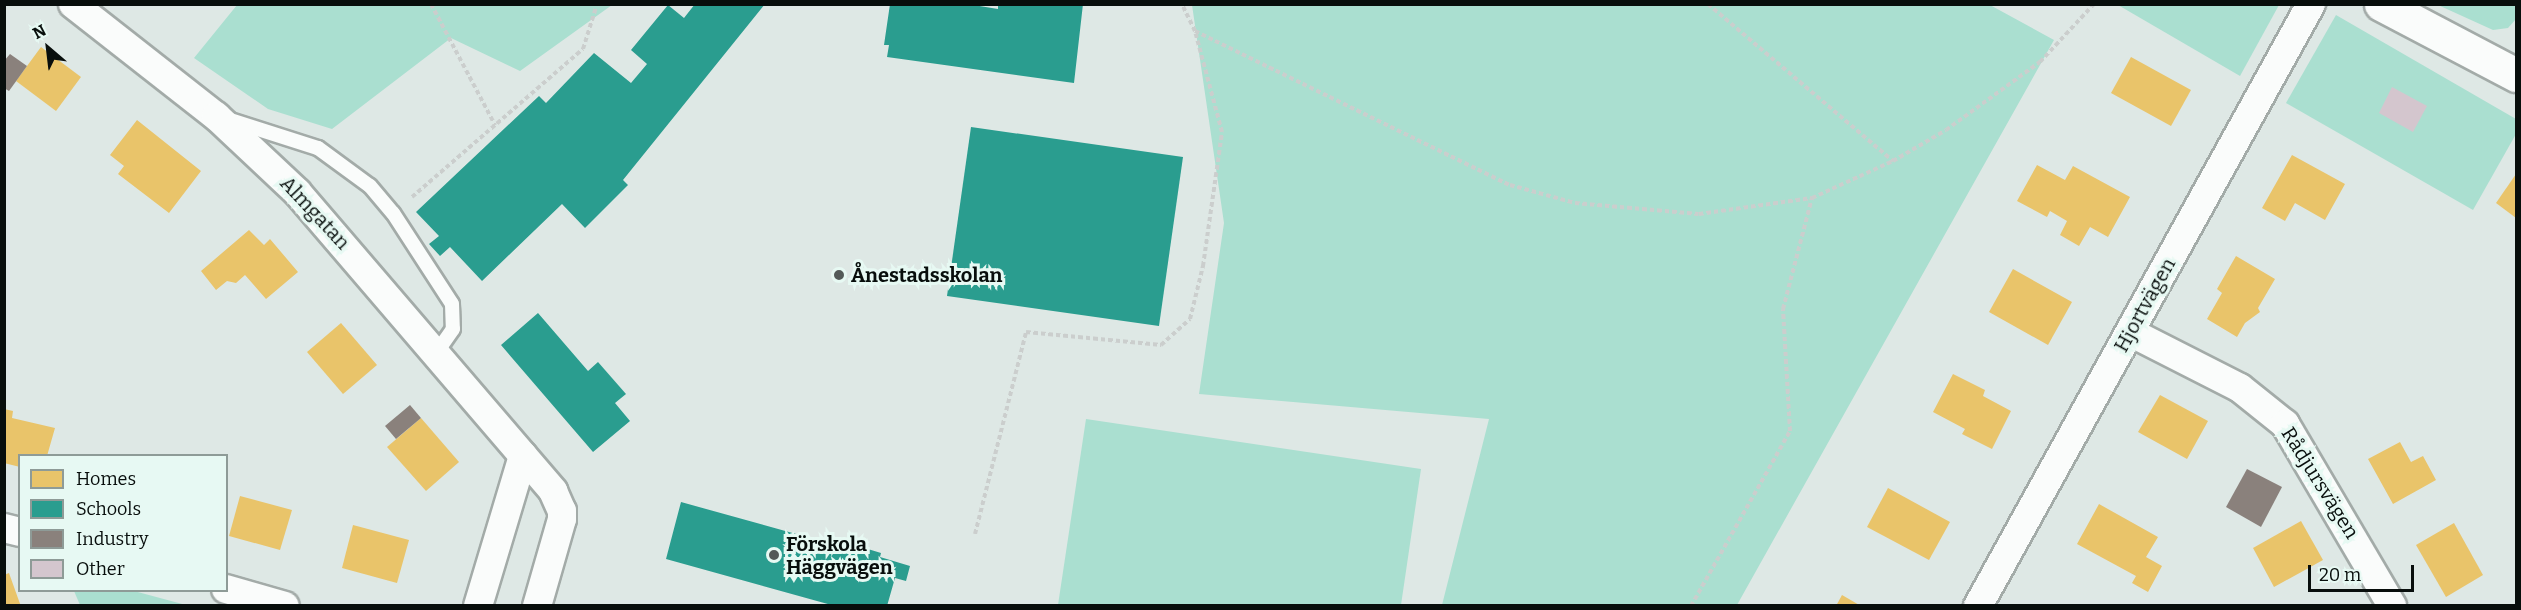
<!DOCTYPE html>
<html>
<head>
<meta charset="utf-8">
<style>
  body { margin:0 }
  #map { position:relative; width:2521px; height:610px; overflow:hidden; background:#dee8e5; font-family:Bitter,serif }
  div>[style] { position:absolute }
  .green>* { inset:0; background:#aadfd0 }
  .homes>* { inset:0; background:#e9c46a }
  .schools>* { inset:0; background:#2a9d8f }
  .industry>* { inset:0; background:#8a817c }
  .building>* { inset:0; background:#d4c6ce }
  .path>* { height:4px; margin-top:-2px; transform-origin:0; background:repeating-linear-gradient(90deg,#cbcecd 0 4.5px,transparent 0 7.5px) }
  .roads { filter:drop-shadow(2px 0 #a3aba8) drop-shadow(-2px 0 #a3aba8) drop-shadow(0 2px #a3aba8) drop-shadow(0 -2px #a3aba8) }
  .service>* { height:14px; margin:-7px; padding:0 7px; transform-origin:7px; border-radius:7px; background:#fafcfb }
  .minor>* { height:28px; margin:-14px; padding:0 14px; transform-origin:14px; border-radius:14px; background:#fafcfb }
  .tertiary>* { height:33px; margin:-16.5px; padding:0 16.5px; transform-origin:16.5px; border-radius:16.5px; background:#fafcfb }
  .dots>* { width:16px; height:16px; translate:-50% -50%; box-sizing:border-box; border:3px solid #e7f9f3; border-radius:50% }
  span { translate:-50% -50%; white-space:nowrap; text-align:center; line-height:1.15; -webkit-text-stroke:6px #e7f9f3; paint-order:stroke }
  .street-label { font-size:20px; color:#080e0c }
  .poi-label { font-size:20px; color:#080e0c; font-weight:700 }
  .left { translate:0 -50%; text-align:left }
  .frame { position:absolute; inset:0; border:6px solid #080e0c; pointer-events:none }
  .legend { position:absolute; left:18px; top:454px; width:210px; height:138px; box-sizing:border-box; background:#e7f9f3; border:2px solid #8e9b97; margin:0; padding:8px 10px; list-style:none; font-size:18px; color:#080e0c }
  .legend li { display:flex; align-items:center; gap:12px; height:30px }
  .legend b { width:30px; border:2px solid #8e9b97 }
  .north { position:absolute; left:18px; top:18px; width:60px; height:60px; -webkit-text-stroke:4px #e7f9f3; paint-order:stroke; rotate:332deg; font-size:16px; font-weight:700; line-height:24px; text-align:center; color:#080e0c }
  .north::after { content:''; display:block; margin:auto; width:21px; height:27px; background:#080e0c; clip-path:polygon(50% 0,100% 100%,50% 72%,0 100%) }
  .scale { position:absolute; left:2308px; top:565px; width:106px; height:27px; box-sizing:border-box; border:3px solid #080e0c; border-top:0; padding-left:8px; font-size:18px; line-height:21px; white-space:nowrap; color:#080e0c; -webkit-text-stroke:4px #e7f9f3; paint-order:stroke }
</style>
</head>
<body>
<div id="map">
  <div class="green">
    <i style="clip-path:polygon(237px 5px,237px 4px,612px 5px,520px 71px,451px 38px,332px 129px,268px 109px,194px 58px)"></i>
    <i style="clip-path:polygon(1990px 5px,2054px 40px,1737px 605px,1442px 605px,1489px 419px,1199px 394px,1224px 223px,1192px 5px)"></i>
    <i style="clip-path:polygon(2279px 5px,2240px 76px,2118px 5px,2279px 4px)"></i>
    <i style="clip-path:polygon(2438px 5px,2516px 5px,2516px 19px,2508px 28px,2493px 30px)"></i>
    <i style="clip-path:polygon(2336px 15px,2516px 119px,2516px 134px,2473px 210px,2286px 103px)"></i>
    <i style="clip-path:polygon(1086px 419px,1421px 469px,1401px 605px,1058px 605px)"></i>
    <i style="clip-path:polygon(74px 591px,134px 591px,186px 605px,80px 605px)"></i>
  </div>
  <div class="homes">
    <i style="clip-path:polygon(41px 47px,81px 77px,56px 111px,16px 81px)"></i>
    <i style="clip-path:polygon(2131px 57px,2191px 90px,2171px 126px,2111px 93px)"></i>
    <i style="clip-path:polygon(137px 120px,201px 171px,169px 213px,118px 174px,124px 166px,110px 155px)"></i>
    <i style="clip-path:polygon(2292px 155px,2345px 184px,2325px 220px,2295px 203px,2285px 221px,2262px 208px)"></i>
    <i style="clip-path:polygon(2037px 165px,2065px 180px,2073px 166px,2130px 197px,2108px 237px,2090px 227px,2079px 246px,2060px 235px,2067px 221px,2050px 211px,2047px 217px,2017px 201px)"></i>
    <i style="clip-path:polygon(2516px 174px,2516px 218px,2496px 203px)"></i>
    <i style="clip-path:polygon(249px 230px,264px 245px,270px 239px,298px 272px,266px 299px,245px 275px,236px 283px,227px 281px,216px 290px,201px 271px)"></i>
    <i style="clip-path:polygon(2236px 256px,2275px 279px,2258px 308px,2260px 312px,2245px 323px,2237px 337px,2207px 319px,2222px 293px,2217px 289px)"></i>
    <i style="clip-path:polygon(2013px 269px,2072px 302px,2048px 345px,1989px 312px)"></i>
    <i style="clip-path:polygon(341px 323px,377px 365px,343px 394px,307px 352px)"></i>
    <i style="clip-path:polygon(1953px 374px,1985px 390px,1983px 396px,2011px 411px,1992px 449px,1962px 434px,1965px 429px,1933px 412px)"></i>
    <i style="clip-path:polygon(2160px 395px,2208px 421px,2187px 459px,2138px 432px)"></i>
    <i style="clip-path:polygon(4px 409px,13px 411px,12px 418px,55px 428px,47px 456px,20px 456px,20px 467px,4px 463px)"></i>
    <i style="clip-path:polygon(421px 418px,459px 462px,426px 491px,387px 447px)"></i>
    <i style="clip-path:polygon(2400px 442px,2411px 462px,2423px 456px,2436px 480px,2393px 504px,2368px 459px)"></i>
    <i style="clip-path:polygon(1888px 488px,1950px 522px,1929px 560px,1867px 527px)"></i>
    <i style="clip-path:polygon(240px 496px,292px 510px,280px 550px,229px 536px)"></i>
    <i style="clip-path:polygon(2099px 504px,2158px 537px,2146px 557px,2162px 566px,2148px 592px,2132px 583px,2136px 576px,2077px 544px)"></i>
    <i style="clip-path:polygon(2301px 521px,2323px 560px,2274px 587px,2253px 548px)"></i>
    <i style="clip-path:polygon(2454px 523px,2483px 575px,2446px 597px,2416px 545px)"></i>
    <i style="clip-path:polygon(353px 525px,409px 540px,397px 583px,342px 568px)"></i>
    <i style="clip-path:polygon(9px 573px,19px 601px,21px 606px,4px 606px,4px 575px)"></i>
    <i style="clip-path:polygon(1842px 595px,1861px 606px,1836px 606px)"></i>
  </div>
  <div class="schools">
    <i style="clip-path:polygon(695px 4px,765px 4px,623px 180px,628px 185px,585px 228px,562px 204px,482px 281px,450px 247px,440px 256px,429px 244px,439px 236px,416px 212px,539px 96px,546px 103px,594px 53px,631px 83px,647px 64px,631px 50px,668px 5px,684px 18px)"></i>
    <i style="clip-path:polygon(890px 4px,967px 4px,998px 9px,998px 4px,1083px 4px,1074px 83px,887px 57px,889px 45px,884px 45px)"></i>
    <i style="clip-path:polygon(971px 127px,1183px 157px,1159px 326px,947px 296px)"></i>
    <i style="clip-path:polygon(538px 313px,588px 371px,598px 362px,626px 394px,615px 403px,630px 421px,593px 452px,501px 345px)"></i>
    <i style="clip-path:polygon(681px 502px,857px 551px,858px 546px,881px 553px,880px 557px,910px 566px,906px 581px,895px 578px,887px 606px,835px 606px,666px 559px)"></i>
  </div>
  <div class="industry">
    <i style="clip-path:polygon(10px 54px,27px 66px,9px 91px,4px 88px,4px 61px)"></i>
    <i style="clip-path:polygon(410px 405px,421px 418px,396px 439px,385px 426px)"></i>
    <i style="clip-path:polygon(2247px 469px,2282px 487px,2261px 527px,2226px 507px)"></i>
  </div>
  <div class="building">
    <i style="clip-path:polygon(2392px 87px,2427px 106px,2413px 132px,2379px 113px)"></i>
  </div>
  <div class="path">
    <i style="left:431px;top:4px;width:137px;rotate:62.1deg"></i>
    <i style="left:1708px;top:4px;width:243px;rotate:40.3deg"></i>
    <i style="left:1195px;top:31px;width:351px;rotate:26.1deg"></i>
    <i style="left:1510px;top:185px;width:67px;rotate:15.5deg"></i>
    <i style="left:1575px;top:203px;width:124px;rotate:5.1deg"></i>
    <i style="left:1699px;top:214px;width:114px;rotate:-8.1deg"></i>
    <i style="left:1812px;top:198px;width:89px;rotate:-24.6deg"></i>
    <i style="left:1893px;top:161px;width:61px;rotate:-30.3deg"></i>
    <i style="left:1946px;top:130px;width:116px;rotate:-35.9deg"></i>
    <i style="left:2040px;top:62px;width:79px;rotate:-47deg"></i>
    <i style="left:412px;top:197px;width:226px;rotate:-40.9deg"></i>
    <i style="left:583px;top:49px;width:47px;rotate:-72.7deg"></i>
    <i style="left:975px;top:534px;width:208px;rotate:-75.8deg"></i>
    <i style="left:1026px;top:332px;width:136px;rotate:5.5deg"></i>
    <i style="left:1161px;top:345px;width:39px;rotate:-42deg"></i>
    <i style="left:1190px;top:319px;width:55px;rotate:-76.2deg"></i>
    <i style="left:1203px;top:266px;width:135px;rotate:-81.9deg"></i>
    <i style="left:1222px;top:132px;width:105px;rotate:-105deg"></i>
    <i style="left:1195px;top:31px;width:30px;rotate:-116deg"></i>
    <i style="left:1691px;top:606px;width:201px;rotate:-60.5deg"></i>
    <i style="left:1790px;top:431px;width:122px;rotate:-93.3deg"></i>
    <i style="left:1783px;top:309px;width:115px;rotate:-75.4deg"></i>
  </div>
  <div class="roads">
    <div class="service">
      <i style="left:230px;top:120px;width:92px;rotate:17.7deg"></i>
      <i style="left:318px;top:148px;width:64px;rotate:36.2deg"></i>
      <i style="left:370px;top:186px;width:35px;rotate:50deg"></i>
      <i style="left:393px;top:213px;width:108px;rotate:57deg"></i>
      <i style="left:452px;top:304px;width:25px;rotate:88deg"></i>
      <i style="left:453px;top:329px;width:29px;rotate:125deg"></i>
    </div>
    <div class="minor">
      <i style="left:73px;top:4px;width:182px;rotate:38.1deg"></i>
      <i style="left:216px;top:116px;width:111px;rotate:43.2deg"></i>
      <i style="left:297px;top:192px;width:394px;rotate:49.4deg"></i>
      <i style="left:553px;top:491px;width:22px;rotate:66deg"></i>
      <i style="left:562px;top:511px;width:8px;rotate:90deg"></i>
      <i style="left:562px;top:519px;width:91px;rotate:106deg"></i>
      <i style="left:2130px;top:332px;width:123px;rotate:27deg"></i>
      <i style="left:2240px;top:388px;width:58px;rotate:38.7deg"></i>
      <i style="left:2285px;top:424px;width:211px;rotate:59.5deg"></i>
      <i style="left:4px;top:528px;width:16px;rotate:14deg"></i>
      <i style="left:226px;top:589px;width:61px;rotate:16.1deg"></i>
      <i style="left:478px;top:606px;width:157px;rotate:-73.3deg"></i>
      <i style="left:1978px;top:606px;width:688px;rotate:-61.05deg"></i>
    </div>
    <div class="tertiary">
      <i style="left:2381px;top:4px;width:153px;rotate:27.7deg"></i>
    </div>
  </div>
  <div class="dots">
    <i style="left:839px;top:275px;background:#535a58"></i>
    <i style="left:774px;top:555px;background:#535a58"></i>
  </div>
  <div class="street-label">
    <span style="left:315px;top:213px;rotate:47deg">Almgatan</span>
    <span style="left:2145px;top:305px;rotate:-61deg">Hjortvägen</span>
    <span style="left:2320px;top:483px;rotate:58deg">Rådjursvägen</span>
  </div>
  <div class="poi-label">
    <span class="left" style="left:851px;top:275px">Ånestadsskolan</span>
    <span class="left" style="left:786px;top:556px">Förskola<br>Häggvägen</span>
  </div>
  <div class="frame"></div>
  <ul class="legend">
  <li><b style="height:16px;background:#e9c46a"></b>Homes</li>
  <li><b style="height:16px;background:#2a9d8f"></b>Schools</li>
  <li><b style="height:16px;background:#8a817c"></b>Industry</li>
  <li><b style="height:16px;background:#d4c6ce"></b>Other</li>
  </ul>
  <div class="north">N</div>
  <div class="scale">20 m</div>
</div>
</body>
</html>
